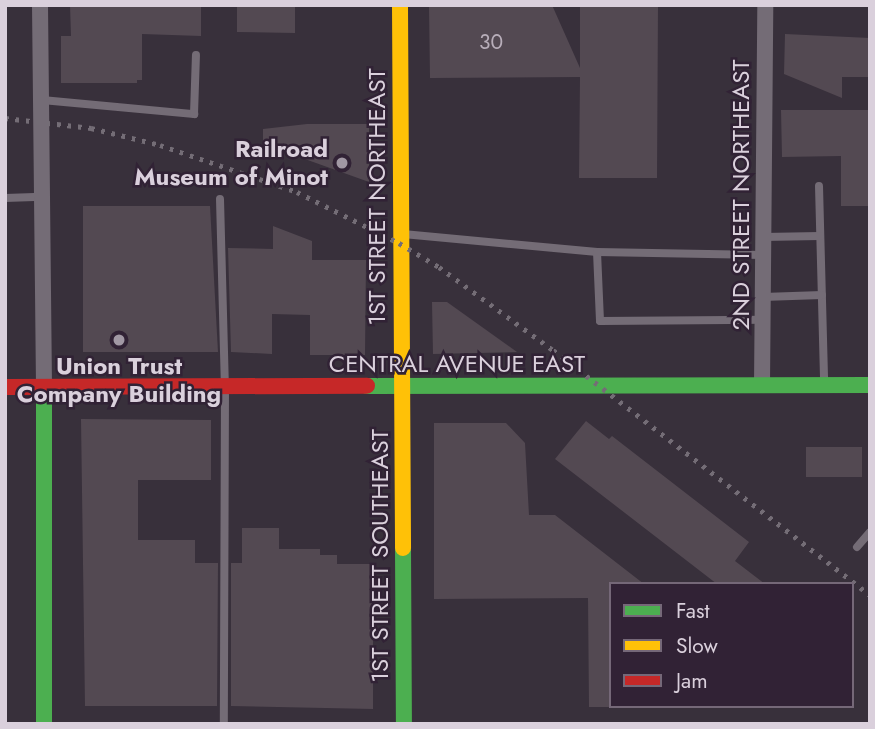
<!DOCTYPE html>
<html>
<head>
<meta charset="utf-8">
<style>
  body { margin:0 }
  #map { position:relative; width:875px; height:729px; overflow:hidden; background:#38303b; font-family:Jost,sans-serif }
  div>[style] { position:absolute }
  .building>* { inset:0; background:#534952 }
  .lane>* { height:8px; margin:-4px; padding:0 4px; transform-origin:4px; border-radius:4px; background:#746c76 }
  .street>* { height:16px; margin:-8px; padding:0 8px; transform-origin:8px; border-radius:8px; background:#746c76 }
  .fast>* { height:16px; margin:-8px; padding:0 8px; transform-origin:8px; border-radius:8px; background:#4caf50 }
  .slow>* { height:16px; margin:-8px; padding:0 8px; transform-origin:8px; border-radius:8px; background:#ffc107 }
  .jam>* { height:16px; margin:-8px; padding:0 8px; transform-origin:8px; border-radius:8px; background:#c62828 }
  .rail>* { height:5px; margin-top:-2.5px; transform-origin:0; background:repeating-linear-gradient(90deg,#746d76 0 3.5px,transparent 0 10.5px) }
  .dots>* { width:19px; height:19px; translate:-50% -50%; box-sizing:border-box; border:4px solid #312235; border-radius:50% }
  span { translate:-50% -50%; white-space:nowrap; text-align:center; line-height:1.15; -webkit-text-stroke:5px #312235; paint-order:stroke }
  .number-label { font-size:21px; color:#b8aeba }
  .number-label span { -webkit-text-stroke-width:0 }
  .poi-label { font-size:24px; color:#dad0dc; font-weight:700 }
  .right { translate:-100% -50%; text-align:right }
  .street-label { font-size:24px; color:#dad0dc }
  .frame { position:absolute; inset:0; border:7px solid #dad0dc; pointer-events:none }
  .legend { position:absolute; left:609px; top:582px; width:245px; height:126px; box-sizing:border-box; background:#312235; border:2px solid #756878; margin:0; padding:9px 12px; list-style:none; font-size:21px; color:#dad0dc }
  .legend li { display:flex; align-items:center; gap:14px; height:35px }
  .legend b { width:35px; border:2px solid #756878 }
</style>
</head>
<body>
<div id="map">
  <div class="building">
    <i style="clip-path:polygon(70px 5px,201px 5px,201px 36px,142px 34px,142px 80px,137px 80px,137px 83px,61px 83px,61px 36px,71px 36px)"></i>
    <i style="clip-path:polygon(237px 5px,295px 5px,295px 33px,237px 32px)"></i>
    <i style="clip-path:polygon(429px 5px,552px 5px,580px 68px,580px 5px,658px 5px,657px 178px,579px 178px,580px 77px,430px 78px)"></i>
    <i style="clip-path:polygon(785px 34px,870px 38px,870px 77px,842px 77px,842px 98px,784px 74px)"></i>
    <i style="clip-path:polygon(781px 110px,870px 110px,870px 206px,841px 206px,841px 156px,782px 157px)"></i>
    <i style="clip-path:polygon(307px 124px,369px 124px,369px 182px,263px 144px,263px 129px)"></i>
    <i style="clip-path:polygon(83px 206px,210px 206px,218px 352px,83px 352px)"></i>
    <i style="clip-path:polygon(273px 226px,312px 241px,312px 260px,366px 260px,365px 355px,310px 355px,310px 315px,272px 314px,272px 354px,231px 352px,228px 248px,273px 249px)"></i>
    <i style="clip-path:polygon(432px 302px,447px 302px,517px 352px,433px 354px)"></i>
    <i style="clip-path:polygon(81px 419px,211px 420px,211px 480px,138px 480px,138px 540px,195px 540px,195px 563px,218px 563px,217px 706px,85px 706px)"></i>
    <i style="clip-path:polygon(586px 421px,609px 439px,612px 436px,749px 542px,735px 561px,765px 584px,717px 584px,555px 459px)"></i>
    <i style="clip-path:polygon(434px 423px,506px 423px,525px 443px,529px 515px,555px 515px,644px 584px,611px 584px,611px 707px,589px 707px,588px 598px,434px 599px)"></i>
    <i style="clip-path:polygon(806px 447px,862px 447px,862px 477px,806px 477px)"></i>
    <i style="clip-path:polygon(242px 528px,279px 528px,279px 549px,320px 549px,320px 555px,337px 555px,337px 564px,373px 564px,373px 709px,231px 706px,231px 563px,242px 563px)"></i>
  </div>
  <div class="lane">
    <i style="left:42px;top:100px;width:153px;rotate:5.3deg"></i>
    <i style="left:194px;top:114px;width:59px;rotate:-88.1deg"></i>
    <i style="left:819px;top:186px;width:196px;rotate:88.5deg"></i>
    <i style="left:5px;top:198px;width:37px;rotate:-2deg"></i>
    <i style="left:220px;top:199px;width:188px;rotate:88.5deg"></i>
    <i style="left:225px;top:387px;width:337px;rotate:90.2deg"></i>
    <i style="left:403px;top:234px;width:195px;rotate:5.3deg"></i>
    <i style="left:597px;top:252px;width:166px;rotate:1deg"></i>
    <i style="left:763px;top:237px;width:57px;rotate:-1deg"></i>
    <i style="left:597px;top:252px;width:69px;rotate:87.5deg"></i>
    <i style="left:600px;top:321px;width:163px;rotate:-0.4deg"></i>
    <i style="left:763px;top:297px;width:59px;rotate:-1.9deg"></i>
    <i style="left:857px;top:547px;width:20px;rotate:-49deg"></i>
  </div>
  <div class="street">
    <i style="left:40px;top:5px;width:382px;rotate:89.4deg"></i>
    <i style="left:762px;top:385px;width:380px;rotate:-89.5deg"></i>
  </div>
  <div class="fast">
    <i style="left:367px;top:386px;width:503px;rotate:-0.11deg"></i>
    <i style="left:44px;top:387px;width:337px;rotate:90deg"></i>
    <i style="left:403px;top:548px;width:176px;rotate:89.7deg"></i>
  </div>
  <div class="slow">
    <i style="left:400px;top:5px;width:543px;rotate:89.68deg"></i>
  </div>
  <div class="jam">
    <i style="left:5px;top:387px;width:362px;rotate:-0.2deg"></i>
  </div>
  <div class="rail">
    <i style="left:5px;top:118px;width:87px;rotate:6.6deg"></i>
    <i style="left:91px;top:128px;width:71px;rotate:13.8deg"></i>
    <i style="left:160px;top:145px;width:145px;rotate:18.9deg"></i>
    <i style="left:297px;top:192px;width:114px;rotate:26.6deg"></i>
    <i style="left:399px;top:243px;width:47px;rotate:31deg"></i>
    <i style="left:439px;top:267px;width:141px;rotate:36.1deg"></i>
    <i style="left:553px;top:350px;width:401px;rotate:37.7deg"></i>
  </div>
  <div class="dots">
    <i style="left:342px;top:163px;background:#a198a4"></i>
    <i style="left:119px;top:340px;background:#a198a4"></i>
  </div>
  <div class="number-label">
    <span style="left:491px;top:42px">30</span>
  </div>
  <div class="poi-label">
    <span class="right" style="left:328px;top:163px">Railroad<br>Museum of Minot</span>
    <span style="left:119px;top:380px">Union Trust<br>Company Building</span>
  </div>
  <div class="street-label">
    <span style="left:741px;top:195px;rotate:-90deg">2ND STREET NORTHEAST</span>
    <span style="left:377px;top:197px;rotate:-90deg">1ST STREET NORTHEAST</span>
    <span style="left:457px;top:364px">CENTRAL AVENUE EAST</span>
    <span style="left:380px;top:556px;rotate:-90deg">1ST STREET SOUTHEAST</span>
  </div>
  <div class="frame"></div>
  <ul class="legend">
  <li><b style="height:9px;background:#4caf50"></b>Fast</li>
  <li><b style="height:9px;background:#ffc107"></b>Slow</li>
  <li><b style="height:9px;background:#c62828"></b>Jam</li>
  </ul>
</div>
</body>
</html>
